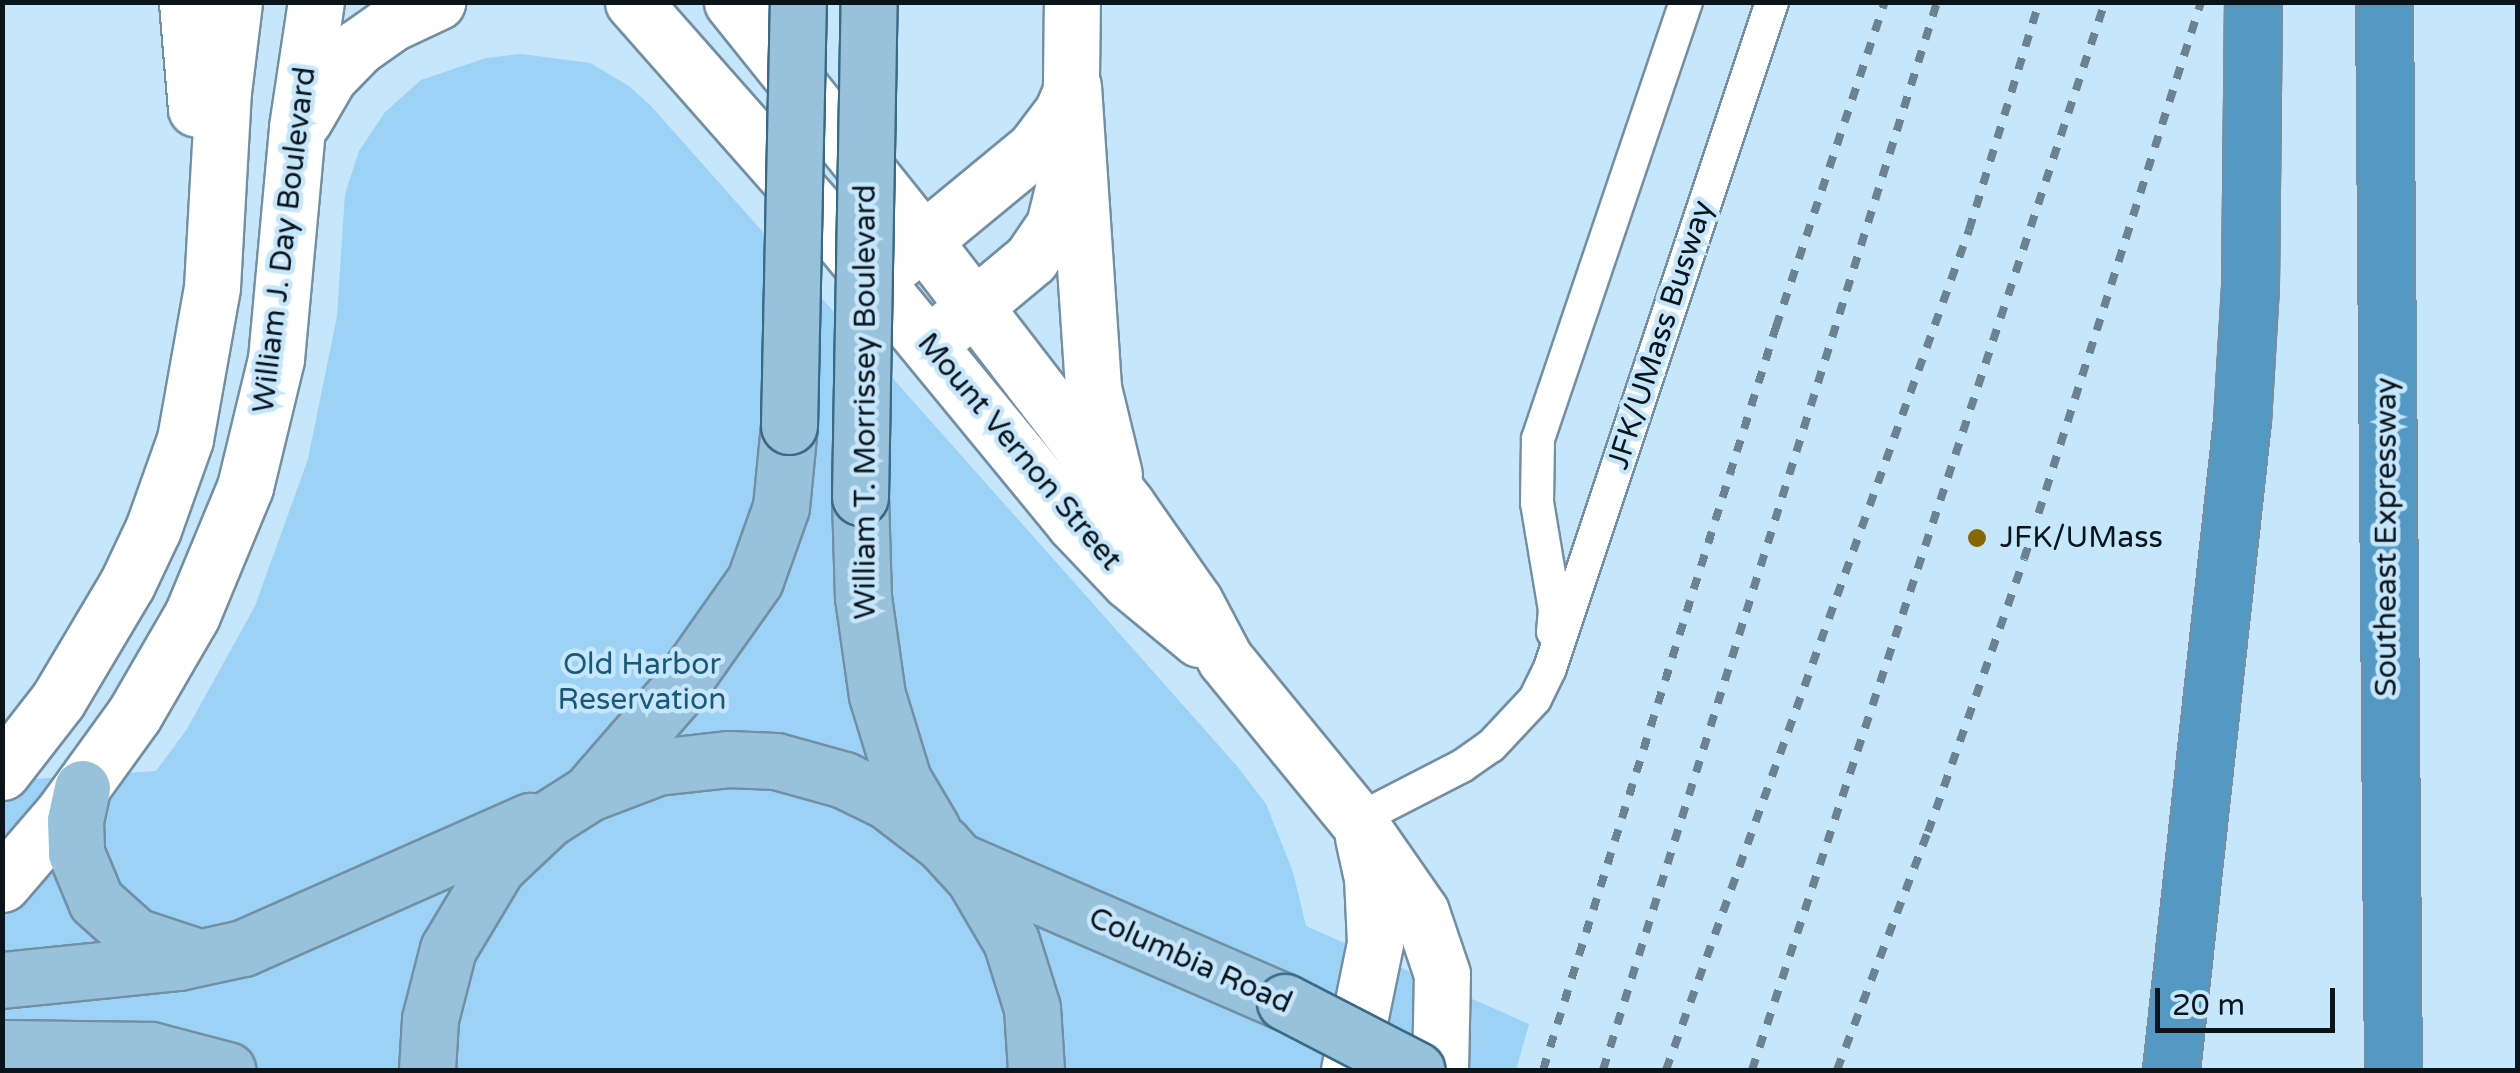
<!DOCTYPE html>
<html>
<head>
<meta charset="utf-8">
<style>
  body { margin:0 }
  #map { position:relative; width:2520px; height:1073px; overflow:hidden; background:#c6e6fb; font-family:"Varela Round",sans-serif }
  div>[style] { position:absolute }
  .green>* { inset:0; background:#9bd2f6 }
  .roads { filter:drop-shadow(2px 0 #728fa3) drop-shadow(-2px 0 #728fa3) drop-shadow(0 2px #728fa3) drop-shadow(0 -2px #728fa3) }
  .service>* { height:32px; margin:-16px; padding:0 16px; transform-origin:16px; border-radius:16px; background:#fff }
  .tertiary>* { height:55px; margin:-27.5px; padding:0 27.5px; transform-origin:27.5px; border-radius:27.5px; background:#fff }
  .primary>* { height:55px; margin:-27.5px; padding:0 27.5px; transform-origin:27.5px; border-radius:27.5px; background:#98c2db }
  .motorway>* { height:55px; margin:-27.5px; padding:0 27.5px; transform-origin:27.5px; border-radius:27.5px; background:#5499c3 }
  .rail>* { height:8px; margin-top:-4px; transform-origin:0; background:repeating-linear-gradient(90deg,#6c8290 0 12px,transparent 0 24px) }
  .bridges { filter:drop-shadow(2px 0 #3a6a88) drop-shadow(-2px 0 #3a6a88) drop-shadow(0 2px #3a6a88) drop-shadow(0 -2px #3a6a88) }
  .primary-bridge>* { height:55px; margin:-27.5px; padding:0 27.5px; transform-origin:27.5px; border-radius:27.5px; background:#98c2db }
  .dots>* { width:28px; height:28px; translate:-50% -50%; box-sizing:border-box; border:5px solid #c6e6fb; border-radius:50% }
  span { translate:-50% -50%; white-space:nowrap; text-align:center; line-height:1.15; -webkit-text-stroke:9px #c6e6fb; paint-order:stroke }
  .street-label { font-size:30px; color:#09141b }
  .poi-label { font-size:30px; color:#09141b }
  .left { translate:0 -50%; text-align:left }
  .park-label { font-size:30px; color:#18597c }
  .frame { position:absolute; inset:0; border:5px solid #09141b; pointer-events:none }
  .scale { position:absolute; left:2155px; top:988px; width:180px; height:45px; box-sizing:border-box; border:5px solid #09141b; border-top:0; padding-left:12px; font-size:30px; line-height:35px; white-space:nowrap; color:#09141b; -webkit-text-stroke:8px #c6e6fb; paint-order:stroke }
</style>
</head>
<body>
<div id="map">
  <div class="green">
    <i style="clip-path:polygon(521px 54px,590px 63px,629px 86px,651px 106px,1237px 766px,1266px 804px,1293px 872px,1306px 926px,1529px 1024px,1516px 1070px,3px 1070px,3px 781px,156px 771px,187px 729px,255px 606px,308px 459px,337px 316px,345px 194px,359px 151px,385px 112px,421px 80px,486px 58px)"></i>
  </div>
  <div class="roads">
    <div class="service">
      <i style="left:1553px;top:632px;width:22px;rotate:-85deg"></i>
      <i style="left:1555px;top:610px;width:109px;rotate:-99.5deg"></i>
      <i style="left:1537px;top:503px;width:64px;rotate:-89.1deg"></i>
      <i style="left:1538px;top:439px;width:461px;rotate:-71.3deg"></i>
      <i style="left:1357px;top:820px;width:118px;rotate:-27.2deg"></i>
      <i style="left:1462px;top:766px;width:35px;rotate:-35deg"></i>
      <i style="left:1491px;top:746px;width:64px;rotate:-46.9deg"></i>
      <i style="left:1535px;top:699px;width:34px;rotate:-64deg"></i>
      <i style="left:1550px;top:668px;width:702px;rotate:-71.57deg"></i>
    </div>
    <div class="tertiary">
      <i style="left:187px;top:2px;width:107px;rotate:85.2deg"></i>
      <i style="left:633px;top:2px;width:292px;rotate:48.6deg"></i>
      <i style="left:826px;top:221px;width:389px;rotate:50.6deg"></i>
      <i style="left:1073px;top:522px;width:81px;rotate:46.5deg"></i>
      <i style="left:1129px;top:581px;width:91px;rotate:39.6deg"></i>
      <i style="left:732px;top:2px;width:305px;rotate:51.3deg"></i>
      <i style="left:923px;top:240px;width:334px;rotate:52.4deg"></i>
      <i style="left:1127px;top:505px;width:118px;rotate:55deg"></i>
      <i style="left:1195px;top:602px;width:64px;rotate:62.2deg"></i>
      <i style="left:1225px;top:659px;width:208px;rotate:50.7deg"></i>
      <i style="left:1357px;top:820px;width:112px;rotate:55.2deg"></i>
      <i style="left:1421px;top:912px;width:65px;rotate:71.3deg"></i>
      <i style="left:1442px;top:974px;width:96px;rotate:91.2deg"></i>
      <i style="left:1073px;top:86px;width:303px;rotate:86.2deg"></i>
      <i style="left:1093px;top:388px;width:89px;rotate:76.4deg"></i>
      <i style="left:304px;top:120px;width:50px;rotate:-59.8deg"></i>
      <i style="left:329px;top:77px;width:42px;rotate:-46deg"></i>
      <i style="left:358px;top:47px;width:42px;rotate:-35.2deg"></i>
      <i style="left:392px;top:23px;width:50px;rotate:-25deg"></i>
      <i style="left:897px;top:262px;width:178px;rotate:-39.5deg"></i>
      <i style="left:1034px;top:149px;width:46px;rotate:-52.9deg"></i>
      <i style="left:1062px;top:112px;width:25px;rotate:-67deg"></i>
      <i style="left:946px;top:330px;width:111px;rotate:-39.9deg"></i>
      <i style="left:1031px;top:259px;width:41px;rotate:-55.9deg"></i>
      <i style="left:1054px;top:225px;width:67px;rotate:-76.2deg"></i>
      <i style="left:1070px;top:160px;width:158px;rotate:-89.3deg"></i>
      <i style="left:2px;top:772px;width:91px;rotate:-52.1deg"></i>
      <i style="left:58px;top:700px;width:135px;rotate:-59.3deg"></i>
      <i style="left:127px;top:584px;width:61px;rotate:-64.7deg"></i>
      <i style="left:153px;top:529px;width:96px;rotate:-70.4deg"></i>
      <i style="left:185px;top:439px;width:154px;rotate:-79.9deg"></i>
      <i style="left:212px;top:287px;width:195px;rotate:-86.8deg"></i>
      <i style="left:223px;top:92px;width:91px;rotate:-83deg"></i>
      <i style="left:2px;top:884px;width:94px;rotate:-49.3deg"></i>
      <i style="left:63px;top:813px;width:121px;rotate:-54.1deg"></i>
      <i style="left:134px;top:715px;width:116px;rotate:-59.9deg"></i>
      <i style="left:192px;top:615px;width:139px;rotate:-67.5deg"></i>
      <i style="left:245px;top:487px;width:132px;rotate:-76.4deg"></i>
      <i style="left:276px;top:359px;width:233px;rotate:-84.8deg"></i>
      <i style="left:297px;top:127px;width:126px;rotate:-81.4deg"></i>
      <i style="left:1349px;top:1070px;width:130px;rotate:-78.4deg"></i>
      <i style="left:1375px;top:943px;width:65px;rotate:-92.6deg"></i>
      <i style="left:1372px;top:878px;width:42px;rotate:-102.4deg"></i>
    </div>
    <div class="primary">
      <i style="left:860px;top:497px;width:100px;rotate:88.3deg"></i>
      <i style="left:863px;top:597px;width:99px;rotate:81.9deg"></i>
      <i style="left:877px;top:695px;width:89px;rotate:73deg"></i>
      <i style="left:903px;top:780px;width:57px;rotate:59.4deg"></i>
      <i style="left:594px;top:787px;width:122px;rotate:-49deg"></i>
      <i style="left:674px;top:695px;width:141px;rotate:-54.8deg"></i>
      <i style="left:755px;top:580px;width:77px;rotate:-70.4deg"></i>
      <i style="left:781px;top:507px;width:81px;rotate:-84.4deg"></i>
      <i style="left:82px;top:788px;width:33px;rotate:102deg"></i>
      <i style="left:75px;top:820px;width:33px;rotate:88deg"></i>
      <i style="left:76px;top:853px;width:52px;rotate:67.4deg"></i>
      <i style="left:96px;top:901px;width:52px;rotate:41.9deg"></i>
      <i style="left:135px;top:936px;width:60px;rotate:18.4deg"></i>
      <i style="left:959px;top:861px;width:355px;rotate:23.4deg"></i>
      <i style="left:2px;top:980px;width:178px;rotate:-5.8deg"></i>
      <i style="left:179px;top:962px;width:66px;rotate:-12.3deg"></i>
      <i style="left:243px;top:948px;width:314px;rotate:-23.9deg"></i>
      <i style="left:2px;top:1048px;width:149px;rotate:0.8deg"></i>
      <i style="left:151px;top:1050px;width:79px;rotate:14.7deg"></i>
      <i style="left:427px;top:1070px;width:51px;rotate:-86.6deg"></i>
      <i style="left:430px;top:1019px;width:72px;rotate:-75.6deg"></i>
      <i style="left:448px;top:949px;width:96px;rotate:-59.1deg"></i>
      <i style="left:497px;top:867px;width:70px;rotate:-43.3deg"></i>
      <i style="left:548px;top:819px;width:49px;rotate:-32.4deg"></i>
      <i style="left:589px;top:793px;width:73px;rotate:-20.9deg"></i>
      <i style="left:657px;top:767px;width:71px;rotate:-6.4deg"></i>
      <i style="left:728px;top:759px;width:48px;rotate:2.4deg"></i>
      <i style="left:776px;top:761px;width:71px;rotate:15.6deg"></i>
      <i style="left:844px;top:780px;width:48px;rotate:26deg"></i>
      <i style="left:887px;top:801px;width:71px;rotate:37.5deg"></i>
      <i style="left:943px;top:844px;width:46px;rotate:47.6deg"></i>
      <i style="left:974px;top:878px;width:73px;rotate:59.6deg"></i>
      <i style="left:1011px;top:941px;width:70px;rotate:72.6deg"></i>
      <i style="left:1032px;top:1008px;width:62px;rotate:86.3deg"></i>
    </div>
    <div class="motorway">
      <i style="left:2384px;top:2px;width:1068px;rotate:89.52deg"></i>
      <i style="left:2171px;top:1070px;width:653px;rotate:-83.76deg"></i>
      <i style="left:2242px;top:421px;width:136px;rotate:-86.6deg"></i>
      <i style="left:2250px;top:285px;width:283px;rotate:-89.4deg"></i>
    </div>
  </div>
  <div class="rail">
    <i style="left:1543px;top:1070px;width:779px;rotate:-72.59deg"></i>
    <i style="left:1776px;top:327px;width:343px;rotate:-71.5deg"></i>
    <i style="left:1603px;top:1070px;width:1119px;rotate:-72.63deg"></i>
    <i style="left:1666px;top:1070px;width:893px;rotate:-70.16deg"></i>
    <i style="left:1969px;top:230px;width:239px;rotate:-72.9deg"></i>
    <i style="left:1752px;top:1070px;width:1125px;rotate:-71.71deg"></i>
    <i style="left:1837px;top:1070px;width:255px;rotate:-69.1deg"></i>
    <i style="left:1928px;top:832px;width:289px;rotate:-70.6deg"></i>
    <i style="left:2024px;top:559px;width:584px;rotate:-72.37deg"></i>
  </div>
  <div class="bridges">
    <div class="primary-bridge">
      <i style="left:789px;top:426px;width:424px;rotate:-88.8deg"></i>
      <i style="left:860px;top:497px;width:495px;rotate:-89deg"></i>
      <i style="left:1285px;top:1002px;width:148px;rotate:27.3deg"></i>
    </div>
  </div>
  <div class="dots">
    <i style="left:1977px;top:538px;background:#876702"></i>
  </div>
  <div class="street-label">
    <span style="left:285px;top:240px;rotate:-83deg">William J. Day Boulevard</span>
    <span style="left:1661px;top:335px;rotate:-72deg">JFK/UMass Busway</span>
    <span style="left:866px;top:402px;rotate:-90deg">William T. Morrissey Boulevard</span>
    <span style="left:1019px;top:452px;rotate:50deg">Mount Vernon Street</span>
    <span style="left:2387px;top:537px;rotate:-90deg">Southeast Expressway</span>
    <span style="left:1190px;top:961px;rotate:24deg">Columbia Road</span>
  </div>
  <div class="poi-label">
    <span class="left" style="left:2000px;top:538px">JFK/UMass</span>
  </div>
  <div class="park-label">
    <span style="left:642px;top:682px">Old Harbor<br>Reservation</span>
  </div>
  <div class="frame"></div>
  <div class="scale">20 m</div>
</div>
</body>
</html>
